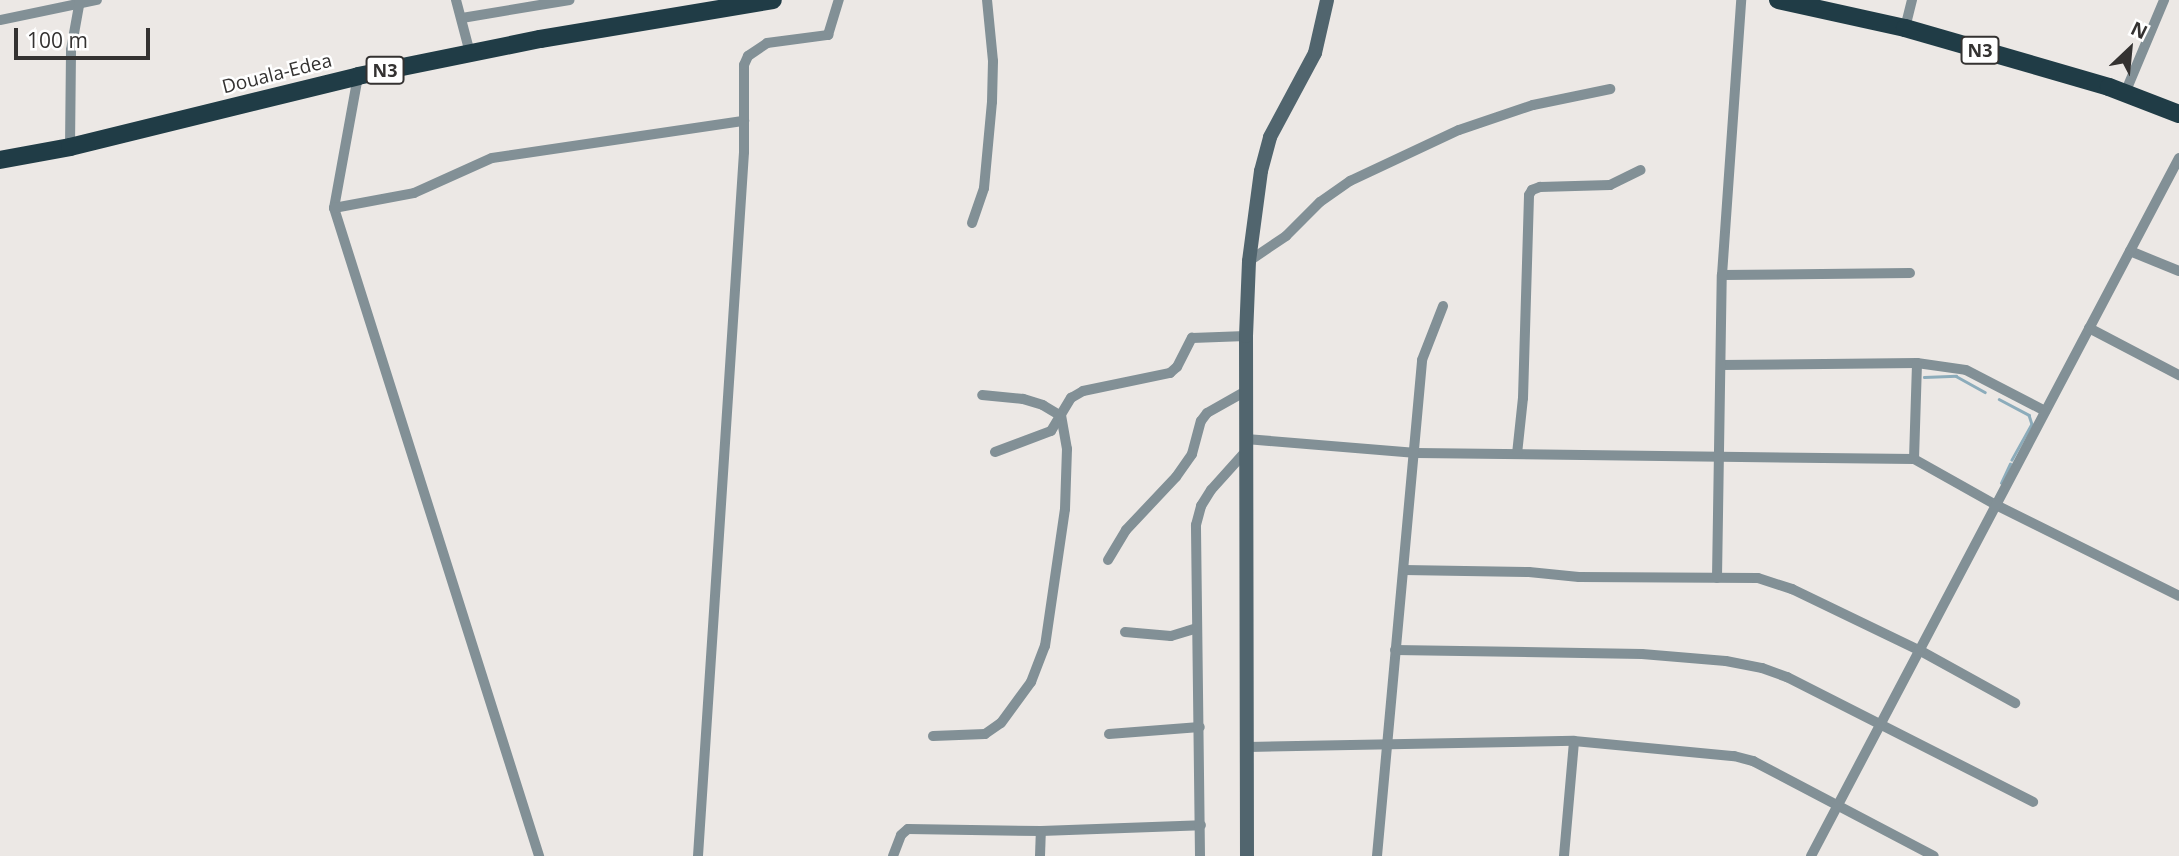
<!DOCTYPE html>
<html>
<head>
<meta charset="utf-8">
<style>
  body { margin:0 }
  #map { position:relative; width:2179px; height:856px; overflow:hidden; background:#ece8e5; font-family:"Open Sans",sans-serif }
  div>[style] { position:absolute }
  .stream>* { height:2.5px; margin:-1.25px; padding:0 1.25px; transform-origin:1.25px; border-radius:1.25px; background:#8cacbb }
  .minor>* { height:10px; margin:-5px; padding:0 5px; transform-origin:5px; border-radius:5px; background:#829096 }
  .secondary>* { height:14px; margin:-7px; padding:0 7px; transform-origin:7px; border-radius:7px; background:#51656e }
  .trunk>* { height:18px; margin:-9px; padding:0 9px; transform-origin:9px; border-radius:9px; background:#203c46 }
  span { translate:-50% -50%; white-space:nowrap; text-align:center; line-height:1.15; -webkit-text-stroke:5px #fff; paint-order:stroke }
  .shield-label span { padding:2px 5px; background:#fff; border:2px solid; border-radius:5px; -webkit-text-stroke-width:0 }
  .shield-label { font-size:18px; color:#343231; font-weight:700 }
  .street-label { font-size:19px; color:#343231 }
  .north { position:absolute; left:2095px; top:14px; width:70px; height:70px; -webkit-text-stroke:5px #fff; paint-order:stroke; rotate:26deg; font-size:19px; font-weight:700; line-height:28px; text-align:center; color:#343231 }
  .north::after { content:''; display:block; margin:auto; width:24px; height:32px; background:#343231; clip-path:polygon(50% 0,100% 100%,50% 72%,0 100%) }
  .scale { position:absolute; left:14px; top:28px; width:136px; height:32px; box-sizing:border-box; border:4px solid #343231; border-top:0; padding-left:9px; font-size:21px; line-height:24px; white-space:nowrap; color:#343231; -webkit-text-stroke:5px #fff; paint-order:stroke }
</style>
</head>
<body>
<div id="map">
  <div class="stream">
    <i style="left:1924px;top:377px;width:32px;rotate:-2deg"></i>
    <i style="left:1956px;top:376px;width:33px;rotate:29deg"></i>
    <i style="left:1999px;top:399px;width:34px;rotate:28deg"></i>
    <i style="left:2029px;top:415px;width:9px;rotate:72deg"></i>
    <i style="left:2032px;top:424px;width:41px;rotate:119.1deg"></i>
    <i style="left:2001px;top:483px;width:21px;rotate:-65deg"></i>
  </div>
  <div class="minor">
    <i style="left:456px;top:0;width:55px;rotate:75.2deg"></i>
    <i style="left:462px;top:18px;width:109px;rotate:-9.5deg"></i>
    <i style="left:0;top:20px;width:99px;rotate:-11.7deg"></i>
    <i style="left:1905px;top:28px;width:29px;rotate:-76deg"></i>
    <i style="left:358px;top:76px;width:134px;rotate:100.3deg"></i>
    <i style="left:334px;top:208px;width:680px;rotate:72.44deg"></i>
    <i style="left:2125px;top:93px;width:101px;rotate:-67.2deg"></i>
    <i style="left:70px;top:147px;width:97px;rotate:-89.4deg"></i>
    <i style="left:71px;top:50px;width:51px;rotate:-79.8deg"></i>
    <i style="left:334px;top:208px;width:81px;rotate:-10.6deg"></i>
    <i style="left:414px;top:193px;width:85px;rotate:-24.2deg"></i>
    <i style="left:492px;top:158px;width:255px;rotate:-8.4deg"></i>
    <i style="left:972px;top:223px;width:37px;rotate:-71deg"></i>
    <i style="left:984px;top:188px;width:86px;rotate:-84.7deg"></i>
    <i style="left:992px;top:102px;width:41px;rotate:-88.6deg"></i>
    <i style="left:993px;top:61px;width:61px;rotate:-95.6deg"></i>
    <i style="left:2130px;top:251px;width:53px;rotate:22.2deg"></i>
    <i style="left:1249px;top:261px;width:45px;rotate:-34deg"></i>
    <i style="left:1286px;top:236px;width:48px;rotate:-45deg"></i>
    <i style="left:1320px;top:202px;width:37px;rotate:-35deg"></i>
    <i style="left:1350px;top:181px;width:120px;rotate:-25.1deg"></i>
    <i style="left:1459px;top:130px;width:78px;rotate:-18.7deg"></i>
    <i style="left:1533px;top:105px;width:79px;rotate:-11.7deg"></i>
    <i style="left:1722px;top:275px;width:188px;rotate:-0.6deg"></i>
    <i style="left:2089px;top:328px;width:102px;rotate:27.6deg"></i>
    <i style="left:1721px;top:365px;width:196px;rotate:-0.6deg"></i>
    <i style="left:1917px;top:363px;width:49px;rotate:8.1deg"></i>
    <i style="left:1966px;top:370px;width:89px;rotate:27.4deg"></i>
    <i style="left:1246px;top:439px;width:171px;rotate:4.7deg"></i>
    <i style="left:1416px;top:453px;width:498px;rotate:0.7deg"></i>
    <i style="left:1914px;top:459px;width:94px;rotate:29.3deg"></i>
    <i style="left:1996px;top:505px;width:204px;rotate:26.4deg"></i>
    <i style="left:995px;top:452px;width:60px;rotate:-20.6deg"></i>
    <i style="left:1051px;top:431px;width:39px;rotate:-59deg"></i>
    <i style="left:1071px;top:398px;width:14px;rotate:-30deg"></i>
    <i style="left:1083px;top:391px;width:89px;rotate:-11.7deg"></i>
    <i style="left:1170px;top:373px;width:9px;rotate:-41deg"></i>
    <i style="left:1177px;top:367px;width:33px;rotate:-63deg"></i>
    <i style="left:1192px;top:338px;width:54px;rotate:-2.1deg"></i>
    <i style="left:1517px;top:454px;width:56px;rotate:-83.9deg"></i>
    <i style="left:1523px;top:398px;width:203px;rotate:-88.3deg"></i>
    <i style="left:1529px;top:195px;width:6px;rotate:-59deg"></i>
    <i style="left:1532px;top:190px;width:9px;rotate:-21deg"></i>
    <i style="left:1540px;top:187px;width:70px;rotate:-1.6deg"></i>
    <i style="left:1610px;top:185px;width:34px;rotate:-26deg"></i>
    <i style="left:1914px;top:459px;width:96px;rotate:-88.2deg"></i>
    <i style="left:1108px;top:560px;width:35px;rotate:-59deg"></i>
    <i style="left:1126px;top:530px;width:73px;rotate:-46.7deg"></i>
    <i style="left:1176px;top:477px;width:28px;rotate:-55deg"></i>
    <i style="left:1192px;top:454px;width:34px;rotate:-75deg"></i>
    <i style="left:1201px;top:421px;width:10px;rotate:-53deg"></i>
    <i style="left:1207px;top:413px;width:45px;rotate:-29.4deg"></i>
    <i style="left:1404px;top:570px;width:125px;rotate:0.9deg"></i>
    <i style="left:1529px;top:572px;width:50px;rotate:5.7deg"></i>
    <i style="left:1579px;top:577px;width:179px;rotate:0.3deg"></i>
    <i style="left:1758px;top:578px;width:36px;rotate:18deg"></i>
    <i style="left:1792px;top:589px;width:141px;rotate:25.7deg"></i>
    <i style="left:1919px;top:650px;width:110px;rotate:28.9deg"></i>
    <i style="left:1717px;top:578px;width:303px;rotate:-89.1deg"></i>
    <i style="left:1722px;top:275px;width:276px;rotate:-86deg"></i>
    <i style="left:1125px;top:632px;width:46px;rotate:5deg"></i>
    <i style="left:1171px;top:636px;width:27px;rotate:-17deg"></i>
    <i style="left:1395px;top:650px;width:247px;rotate:0.9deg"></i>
    <i style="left:1642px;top:654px;width:84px;rotate:4.8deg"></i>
    <i style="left:1726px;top:661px;width:37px;rotate:11deg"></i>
    <i style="left:1762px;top:668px;width:27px;rotate:20deg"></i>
    <i style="left:1787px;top:677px;width:276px;rotate:26.9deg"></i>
    <i style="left:1109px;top:734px;width:91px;rotate:-4.4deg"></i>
    <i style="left:933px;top:736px;width:52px;rotate:-2.2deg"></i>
    <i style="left:985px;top:734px;width:19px;rotate:-35deg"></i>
    <i style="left:1001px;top:723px;width:51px;rotate:-53.8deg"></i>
    <i style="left:1031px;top:682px;width:39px;rotate:-69deg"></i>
    <i style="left:1045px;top:646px;width:138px;rotate:-81.7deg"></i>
    <i style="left:1065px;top:509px;width:60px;rotate:-88.1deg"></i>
    <i style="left:1067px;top:449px;width:34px;rotate:-100deg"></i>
    <i style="left:1061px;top:416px;width:21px;rotate:-149deg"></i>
    <i style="left:1043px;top:405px;width:21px;rotate:-163deg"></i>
    <i style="left:1023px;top:399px;width:41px;rotate:-174.4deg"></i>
    <i style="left:1248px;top:747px;width:326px;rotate:-1.1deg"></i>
    <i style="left:1574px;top:741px;width:161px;rotate:5.4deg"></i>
    <i style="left:1734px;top:756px;width:20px;rotate:15deg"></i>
    <i style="left:1753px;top:761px;width:204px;rotate:27.7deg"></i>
    <i style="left:698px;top:856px;width:706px;rotate:-86.26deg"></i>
    <i style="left:744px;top:152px;width:87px;rotate:-90deg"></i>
    <i style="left:744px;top:65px;width:10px;rotate:-66deg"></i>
    <i style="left:748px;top:56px;width:23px;rotate:-34deg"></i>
    <i style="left:767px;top:43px;width:62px;rotate:-7.5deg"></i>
    <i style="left:828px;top:35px;width:37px;rotate:-73deg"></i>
    <i style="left:893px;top:856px;width:22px;rotate:-69deg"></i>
    <i style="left:901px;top:835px;width:9px;rotate:-41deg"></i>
    <i style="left:908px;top:829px;width:133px;rotate:0.9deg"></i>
    <i style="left:1041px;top:831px;width:160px;rotate:-2.1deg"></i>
    <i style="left:1040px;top:856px;width:25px;rotate:-88deg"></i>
    <i style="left:1200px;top:856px;width:331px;rotate:-90.7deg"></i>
    <i style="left:1196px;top:525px;width:20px;rotate:-75deg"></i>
    <i style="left:1201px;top:506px;width:19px;rotate:-58deg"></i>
    <i style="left:1211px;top:490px;width:52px;rotate:-48.1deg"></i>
    <i style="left:1377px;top:856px;width:498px;rotate:-84.8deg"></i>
    <i style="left:1422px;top:360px;width:58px;rotate:-68.7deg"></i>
    <i style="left:1564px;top:856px;width:115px;rotate:-85deg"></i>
    <i style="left:1811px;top:856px;width:789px;rotate:-62.2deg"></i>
  </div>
  <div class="secondary">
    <i style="left:1247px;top:856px;width:520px;rotate:-90.11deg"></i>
    <i style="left:1246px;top:336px;width:75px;rotate:-87.7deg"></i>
    <i style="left:1249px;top:261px;width:91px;rotate:-82.4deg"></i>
    <i style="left:1261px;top:171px;width:35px;rotate:-75deg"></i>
    <i style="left:1270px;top:137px;width:95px;rotate:-61.8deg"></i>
    <i style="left:1315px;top:53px;width:54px;rotate:-77.2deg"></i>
  </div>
  <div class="trunk">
    <i style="left:1778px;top:0;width:130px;rotate:12.4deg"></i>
    <i style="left:1905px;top:28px;width:212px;rotate:16.1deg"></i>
    <i style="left:2109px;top:87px;width:75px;rotate:21.1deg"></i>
    <i style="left:0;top:160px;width:71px;rotate:-10.5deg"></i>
    <i style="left:70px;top:147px;width:297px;rotate:-13.8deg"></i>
    <i style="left:358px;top:76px;width:186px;rotate:-11.5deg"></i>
    <i style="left:540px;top:39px;width:236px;rotate:-9.5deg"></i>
  </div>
  <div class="shield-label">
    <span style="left:1980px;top:50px">N3</span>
    <span style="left:385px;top:70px">N3</span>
  </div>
  <div class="street-label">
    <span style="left:277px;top:74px;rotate:-14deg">Douala-Edea</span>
  </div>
  <div class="north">N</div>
  <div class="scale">100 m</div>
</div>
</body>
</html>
